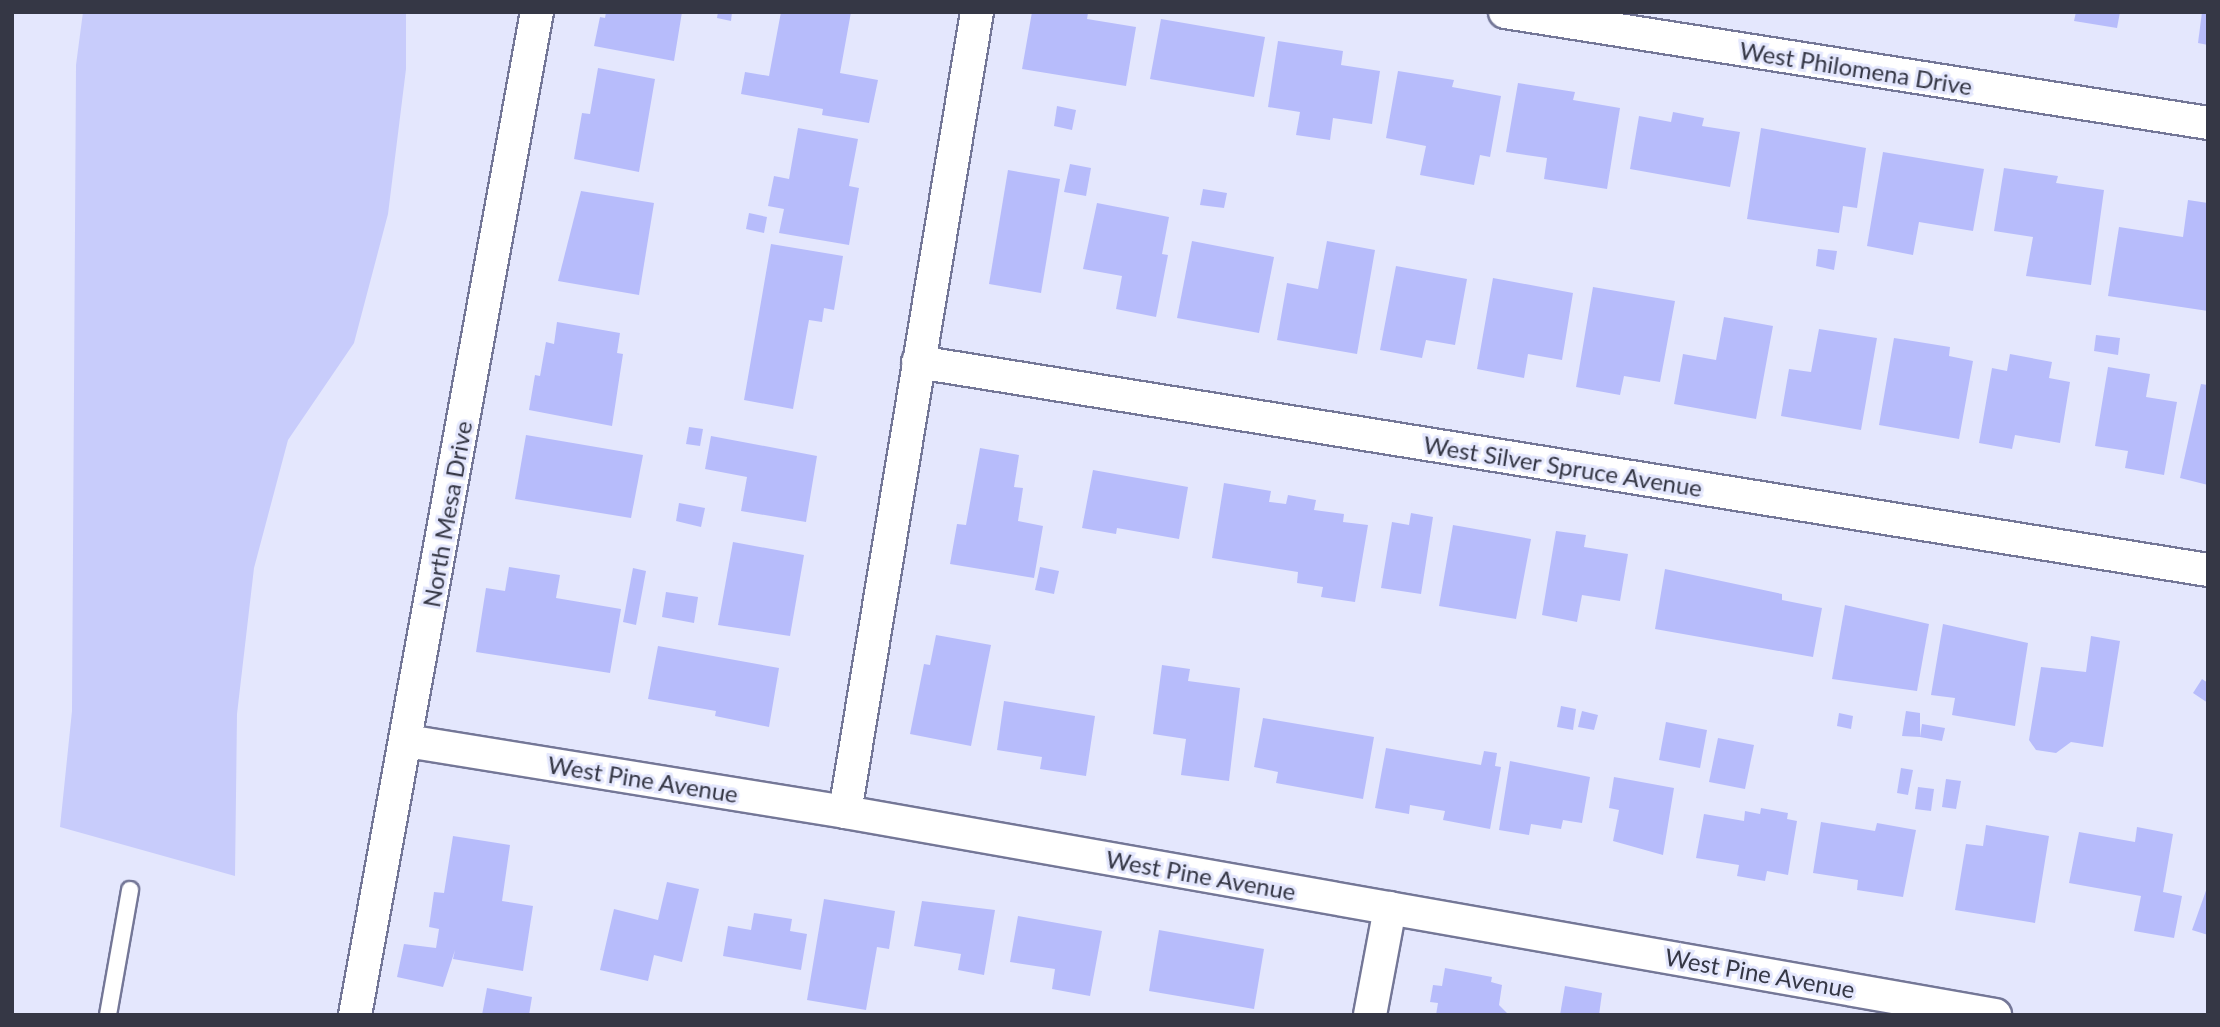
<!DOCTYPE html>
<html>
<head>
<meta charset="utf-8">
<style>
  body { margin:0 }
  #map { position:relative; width:2220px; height:1027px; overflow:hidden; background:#e4e7fd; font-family:Lato,sans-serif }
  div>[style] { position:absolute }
  .green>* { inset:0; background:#c8ccfb }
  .building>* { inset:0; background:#b7bcfb }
  .roads { filter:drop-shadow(2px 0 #747797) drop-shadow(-2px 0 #747797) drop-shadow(0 2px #747797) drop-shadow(0 -2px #747797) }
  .lane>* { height:16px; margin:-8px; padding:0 8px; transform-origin:8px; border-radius:8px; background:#fff }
  .street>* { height:32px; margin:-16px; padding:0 16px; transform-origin:16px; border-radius:16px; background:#fff }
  span { translate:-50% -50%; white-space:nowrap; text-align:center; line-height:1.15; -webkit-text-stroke:6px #e4e7fd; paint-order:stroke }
  .street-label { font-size:24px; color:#353745 }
  .frame { position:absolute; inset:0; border:14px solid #353745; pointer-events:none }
</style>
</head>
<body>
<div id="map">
  <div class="green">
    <i style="clip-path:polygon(83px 12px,406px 12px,406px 69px,388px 214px,354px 343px,288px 440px,254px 568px,237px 714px,235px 876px,60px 827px,72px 711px,76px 65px)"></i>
  </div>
  <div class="building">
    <i style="clip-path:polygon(606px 12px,682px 12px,674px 61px,594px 46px,600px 17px,605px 18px)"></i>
    <i style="clip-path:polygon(718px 12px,732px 12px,731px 21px,717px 18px)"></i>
    <i style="clip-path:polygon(781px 12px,851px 12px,840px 73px,878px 80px,869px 123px,822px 115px,823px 109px,741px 94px,745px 72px,769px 76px)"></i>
    <i style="clip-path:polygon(1032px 12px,1081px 12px,1088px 13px,1087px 19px,1136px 27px,1126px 86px,1022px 69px)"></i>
    <i style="clip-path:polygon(2076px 12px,2120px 12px,2117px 28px,2074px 21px)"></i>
    <i style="clip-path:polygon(2202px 12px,2208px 12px,2208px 45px,2198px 43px)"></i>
    <i style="clip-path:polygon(1161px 19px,1265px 37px,1254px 97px,1150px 79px)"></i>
    <i style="clip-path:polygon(1278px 41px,1343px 51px,1341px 65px,1380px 71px,1372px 124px,1333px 118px,1330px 140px,1296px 135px,1300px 112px,1268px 107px)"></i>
    <i style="clip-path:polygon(598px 68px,655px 79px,639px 172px,574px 159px,582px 113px,590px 114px)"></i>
    <i style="clip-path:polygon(1398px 71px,1454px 80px,1452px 87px,1501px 96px,1490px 157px,1480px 155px,1474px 185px,1420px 175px,1426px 146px,1386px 138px)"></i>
    <i style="clip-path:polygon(1518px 83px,1575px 92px,1573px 100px,1620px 108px,1607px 189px,1544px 179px,1547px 158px,1506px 152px)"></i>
    <i style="clip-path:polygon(1057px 106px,1076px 110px,1072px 130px,1054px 126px)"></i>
    <i style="clip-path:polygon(1673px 112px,1704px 118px,1702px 126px,1740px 132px,1730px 187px,1630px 169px,1639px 116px,1671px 122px)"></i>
    <i style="clip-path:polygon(798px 128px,858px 139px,849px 186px,859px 188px,849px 245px,779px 233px,784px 209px,768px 206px,774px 176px,789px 179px)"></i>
    <i style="clip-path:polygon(1761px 128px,1866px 148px,1857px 208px,1843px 206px,1839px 233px,1747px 219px)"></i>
    <i style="clip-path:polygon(1883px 152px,1984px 169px,1973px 231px,1919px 222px,1913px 255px,1867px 246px)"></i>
    <i style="clip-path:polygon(1070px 164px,1091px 168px,1086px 196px,1064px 192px)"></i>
    <i style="clip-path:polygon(2004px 168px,2058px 176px,2056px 183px,2104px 190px,2091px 285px,2026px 276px,2033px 237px,1994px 231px)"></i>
    <i style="clip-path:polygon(1008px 170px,1060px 179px,1041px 293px,989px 284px)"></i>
    <i style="clip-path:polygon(1203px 189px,1227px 193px,1224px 208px,1200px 205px)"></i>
    <i style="clip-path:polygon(581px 191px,654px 203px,639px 295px,558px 281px)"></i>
    <i style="clip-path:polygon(2188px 200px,2208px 203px,2208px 311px,2108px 296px,2119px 227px,2183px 237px)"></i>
    <i style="clip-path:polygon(1097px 203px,1169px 217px,1162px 254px,1168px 255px,1156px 317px,1116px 309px,1122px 276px,1083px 269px)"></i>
    <i style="clip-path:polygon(749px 213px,767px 217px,764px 233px,746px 229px)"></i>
    <i style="clip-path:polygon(1192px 241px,1274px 257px,1259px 333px,1177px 318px)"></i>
    <i style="clip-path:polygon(1327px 241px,1375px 250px,1357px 354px,1277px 340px,1287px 283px,1318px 289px)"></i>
    <i style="clip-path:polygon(771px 244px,843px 256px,834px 310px,824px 308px,822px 322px,809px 320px,793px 409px,744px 400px)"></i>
    <i style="clip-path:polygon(1818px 249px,1837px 251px,1834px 270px,1816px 266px)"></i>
    <i style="clip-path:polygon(1396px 266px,1467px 279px,1455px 345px,1426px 340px,1422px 358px,1380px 350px)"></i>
    <i style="clip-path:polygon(1493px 278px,1573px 293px,1562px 360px,1528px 354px,1524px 378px,1477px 369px)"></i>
    <i style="clip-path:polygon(1593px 287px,1675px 301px,1660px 382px,1624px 376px,1620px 395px,1576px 387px)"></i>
    <i style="clip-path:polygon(1724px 317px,1773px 326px,1756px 419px,1674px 404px,1683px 354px,1716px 360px)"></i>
    <i style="clip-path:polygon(557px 322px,620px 333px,617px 353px,623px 354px,612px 426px,529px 410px,535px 375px,540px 376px,546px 342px,554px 344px)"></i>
    <i style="clip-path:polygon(1819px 329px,1877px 338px,1861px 430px,1781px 416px,1789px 369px,1811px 372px)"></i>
    <i style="clip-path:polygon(2096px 335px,2120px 338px,2118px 355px,2094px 351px)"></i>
    <i style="clip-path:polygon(1894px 338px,1950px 347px,1949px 356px,1973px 361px,1959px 439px,1879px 425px)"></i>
    <i style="clip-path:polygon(2010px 354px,2052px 362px,2049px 378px,2070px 382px,2060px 443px,2015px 435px,2012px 449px,1979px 443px,1992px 368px,2007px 371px)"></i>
    <i style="clip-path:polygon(2108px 367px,2150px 374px,2146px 397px,2177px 402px,2164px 475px,2125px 468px,2128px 451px,2095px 446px)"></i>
    <i style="clip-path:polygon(2201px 384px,2208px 385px,2208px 485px,2180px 478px)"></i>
    <i style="clip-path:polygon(689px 427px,703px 429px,700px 446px,686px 444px)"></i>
    <i style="clip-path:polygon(526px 435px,643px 455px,631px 518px,515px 499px)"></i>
    <i style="clip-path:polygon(711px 436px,817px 456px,806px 522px,741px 511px,747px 477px,705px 469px)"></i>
    <i style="clip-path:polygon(980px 448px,1019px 455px,1014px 487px,1023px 488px,1018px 521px,1043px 526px,1034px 578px,950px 564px,957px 524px,966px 525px)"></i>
    <i style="clip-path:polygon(1093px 470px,1188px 487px,1179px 539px,1117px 528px,1116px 534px,1082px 528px)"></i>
    <i style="clip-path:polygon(1224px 483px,1271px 491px,1269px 502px,1286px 504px,1288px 495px,1316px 500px,1314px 510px,1344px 514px,1343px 522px,1368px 525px,1355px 602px,1321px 597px,1323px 587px,1297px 583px,1298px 572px,1212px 558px)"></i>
    <i style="clip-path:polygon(679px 503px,705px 508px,701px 527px,676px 521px)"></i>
    <i style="clip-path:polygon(1411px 513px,1433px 517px,1421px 594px,1381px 588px,1392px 522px,1409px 525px)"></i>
    <i style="clip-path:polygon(1453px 525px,1531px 539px,1516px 619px,1439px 606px)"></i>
    <i style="clip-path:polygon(1556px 531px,1586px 535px,1584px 547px,1628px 554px,1620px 601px,1582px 595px,1577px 622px,1542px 615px)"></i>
    <i style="clip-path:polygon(733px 542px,804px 555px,790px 636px,718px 625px)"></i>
    <i style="clip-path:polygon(509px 567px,560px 575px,556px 598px,621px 609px,610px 673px,476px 652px,486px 588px,505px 591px)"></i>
    <i style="clip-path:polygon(1040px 567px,1059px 571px,1054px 594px,1035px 590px)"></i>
    <i style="clip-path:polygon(633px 568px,646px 571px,636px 625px,623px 622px)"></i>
    <i style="clip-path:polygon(1665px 569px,1782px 594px,1782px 600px,1822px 608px,1813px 657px,1655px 629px)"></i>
    <i style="clip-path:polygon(666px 592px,698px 597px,694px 623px,662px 617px)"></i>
    <i style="clip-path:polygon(1845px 605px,1929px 624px,1917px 691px,1832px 679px)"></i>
    <i style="clip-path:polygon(1943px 624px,2028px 643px,2015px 726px,1952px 715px,1955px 698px,1931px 695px)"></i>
    <i style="clip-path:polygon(936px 635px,991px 645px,971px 746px,910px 734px,924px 664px,930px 665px)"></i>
    <i style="clip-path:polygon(2091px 636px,2120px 641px,2103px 747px,2071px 742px,2056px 753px,2036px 750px,2029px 740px,2041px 667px,2086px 672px)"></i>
    <i style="clip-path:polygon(658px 646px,779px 668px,769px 727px,715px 716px,716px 711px,648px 699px)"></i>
    <i style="clip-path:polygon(1162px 665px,1190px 669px,1188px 681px,1240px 688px,1229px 781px,1181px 775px,1186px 739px,1153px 734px)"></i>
    <i style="clip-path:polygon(2202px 679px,2208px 683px,2208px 703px,2193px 693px)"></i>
    <i style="clip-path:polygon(1004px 701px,1095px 716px,1086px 776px,1040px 769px,1042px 757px,997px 750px)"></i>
    <i style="clip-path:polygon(1561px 706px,1576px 709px,1573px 730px,1557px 727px)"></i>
    <i style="clip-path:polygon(1582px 711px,1598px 715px,1594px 730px,1578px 727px)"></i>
    <i style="clip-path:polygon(1906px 711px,1920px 713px,1920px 737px,1902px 736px)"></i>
    <i style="clip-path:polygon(1839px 713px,1853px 716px,1851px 729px,1837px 726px)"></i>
    <i style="clip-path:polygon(1263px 718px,1374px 737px,1363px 799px,1276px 783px,1278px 772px,1254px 767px)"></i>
    <i style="clip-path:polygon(1666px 722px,1707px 730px,1700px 768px,1659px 760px)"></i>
    <i style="clip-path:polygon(1922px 724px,1945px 728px,1942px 741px,1920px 737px)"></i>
    <i style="clip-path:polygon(1718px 738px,1754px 745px,1745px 789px,1709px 782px)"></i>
    <i style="clip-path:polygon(1386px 748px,1481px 765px,1484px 751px,1497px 753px,1495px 766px,1501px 767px,1490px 829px,1443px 820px,1445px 811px,1410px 805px,1409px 814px,1375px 808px)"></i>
    <i style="clip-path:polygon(1510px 761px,1590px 777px,1582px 823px,1563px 820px,1561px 829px,1531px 824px,1529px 835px,1499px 830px)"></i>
    <i style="clip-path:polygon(1901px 768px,1913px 770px,1908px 795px,1897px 793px)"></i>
    <i style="clip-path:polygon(1614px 777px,1674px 788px,1663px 855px,1613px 841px,1619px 810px,1609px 808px)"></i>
    <i style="clip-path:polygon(1946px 779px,1961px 781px,1956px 809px,1942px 807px)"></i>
    <i style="clip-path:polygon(1918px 787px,1934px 789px,1931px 811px,1915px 809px)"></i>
    <i style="clip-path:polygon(1761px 808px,1788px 813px,1787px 819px,1797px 821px,1788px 875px,1767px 871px,1765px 881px,1737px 876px,1739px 865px,1696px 858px,1704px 814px,1744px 821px,1745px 811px,1760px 814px)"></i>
    <i style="clip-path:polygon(1821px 822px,1875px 831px,1877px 823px,1916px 830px,1903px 897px,1857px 890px,1858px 880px,1813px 873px)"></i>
    <i style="clip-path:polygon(1986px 825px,2049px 836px,2035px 923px,1955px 910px,1966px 844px,1983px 846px)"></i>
    <i style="clip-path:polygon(2137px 827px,2173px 834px,2163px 892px,2182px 896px,2174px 938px,2134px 931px,2141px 896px,2069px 883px,2079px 832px,2135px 842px)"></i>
    <i style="clip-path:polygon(453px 836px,510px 845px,502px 901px,533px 906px,523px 971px,453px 959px,455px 950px,443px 987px,397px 977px,404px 944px,436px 948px,439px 929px,429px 927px,434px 892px,444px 893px)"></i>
    <i style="clip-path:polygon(667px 882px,699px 889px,682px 962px,654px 955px,648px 981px,600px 970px,614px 909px,658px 920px)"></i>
    <i style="clip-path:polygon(2208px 885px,2208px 935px,2192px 930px)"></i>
    <i style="clip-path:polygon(824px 899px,895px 911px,889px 949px,877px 947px,866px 1010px,807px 1000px)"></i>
    <i style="clip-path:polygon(922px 901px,995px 910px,984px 975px,958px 970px,961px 954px,914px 946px)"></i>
    <i style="clip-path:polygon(754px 913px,792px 919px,790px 931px,807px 934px,801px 970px,723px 956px,728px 926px,751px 930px)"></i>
    <i style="clip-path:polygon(1018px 916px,1102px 931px,1090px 996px,1052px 989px,1055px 969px,1010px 962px)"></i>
    <i style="clip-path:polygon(1159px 930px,1264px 949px,1254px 1009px,1149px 991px)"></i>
    <i style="clip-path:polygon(1445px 968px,1492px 977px,1491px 982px,1502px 985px,1499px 1005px,1509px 1015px,1436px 1015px,1438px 1003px,1430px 1002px,1433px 985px,1442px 986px)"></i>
    <i style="clip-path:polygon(1565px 986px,1602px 993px,1599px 1015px,1560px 1015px)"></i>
    <i style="clip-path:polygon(487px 988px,532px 997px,529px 1015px,482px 1015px)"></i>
  </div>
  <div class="roads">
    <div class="lane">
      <i style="left:108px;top:1015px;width:127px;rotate:-80deg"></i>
    </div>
    <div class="street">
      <i style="left:1505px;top:12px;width:712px;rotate:8.97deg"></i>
      <i style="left:918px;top:362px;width:1307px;rotate:9.16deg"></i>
      <i style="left:407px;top:741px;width:444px;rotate:9.2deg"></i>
      <i style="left:845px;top:812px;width:1168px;rotate:10.01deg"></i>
      <i style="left:845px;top:812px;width:811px;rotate:-80.63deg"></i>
      <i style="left:355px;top:1015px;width:1019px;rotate:-79.72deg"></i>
      <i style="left:1370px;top:1015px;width:109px;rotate:-79.4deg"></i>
    </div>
  </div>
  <div class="street-label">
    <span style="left:1856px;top:68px;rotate:9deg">West Philomena Drive</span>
    <span style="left:1563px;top:466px;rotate:9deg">West Silver Spruce Avenue</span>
    <span style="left:447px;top:514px;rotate:-80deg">North Mesa Drive</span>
    <span style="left:643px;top:779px;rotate:9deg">West Pine Avenue</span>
    <span style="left:1201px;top:875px;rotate:10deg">West Pine Avenue</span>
    <span style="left:1760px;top:973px;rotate:10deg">West Pine Avenue</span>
  </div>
  <div class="frame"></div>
</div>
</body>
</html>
